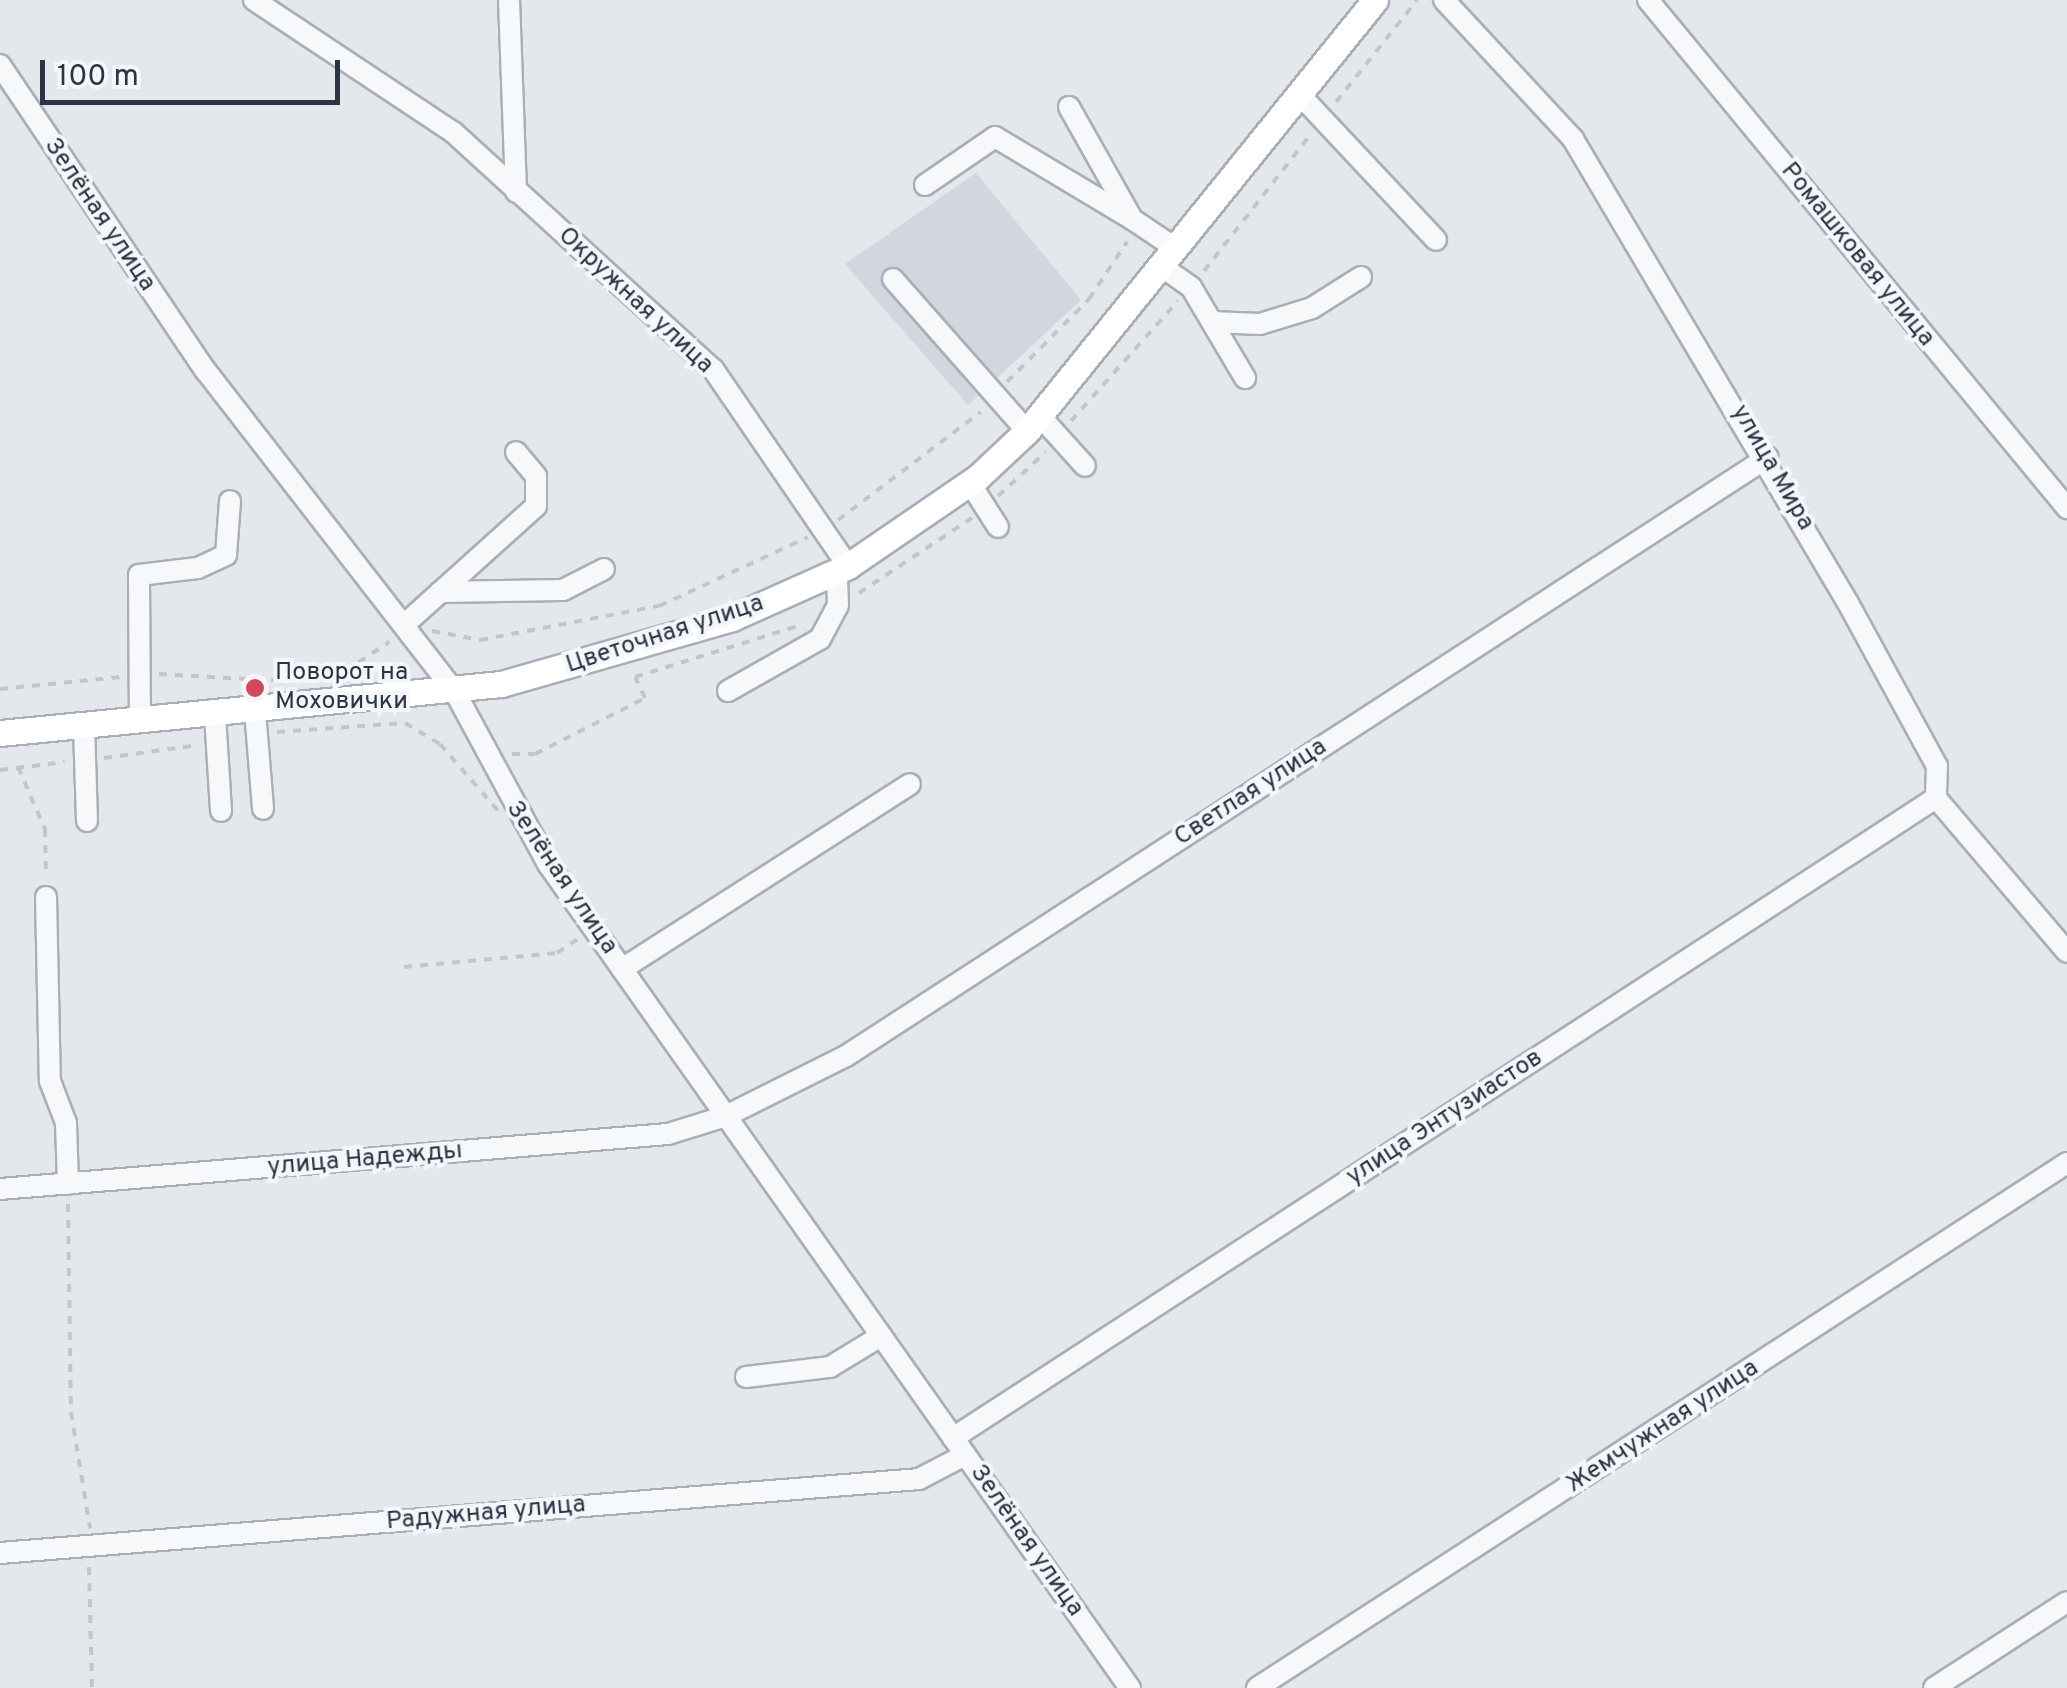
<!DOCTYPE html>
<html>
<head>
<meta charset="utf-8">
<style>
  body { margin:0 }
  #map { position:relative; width:2067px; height:1688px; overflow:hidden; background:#e4e7ec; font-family:Overpass,sans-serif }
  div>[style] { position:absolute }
  .built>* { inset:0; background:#d2d6de }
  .path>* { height:4px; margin-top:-2px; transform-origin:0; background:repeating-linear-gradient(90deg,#c2c5cb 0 8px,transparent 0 16px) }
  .roads { filter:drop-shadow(2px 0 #a9aeb7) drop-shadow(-2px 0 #a9aeb7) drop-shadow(0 2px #a9aeb7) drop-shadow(0 -2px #a9aeb7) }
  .minor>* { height:20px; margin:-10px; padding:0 10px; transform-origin:10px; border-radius:10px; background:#f7f8fa }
  .major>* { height:25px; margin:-12.5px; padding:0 12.5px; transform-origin:12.5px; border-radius:12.5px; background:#fff }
  .dots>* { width:28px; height:28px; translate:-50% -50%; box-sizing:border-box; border:5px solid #f4f6f9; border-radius:50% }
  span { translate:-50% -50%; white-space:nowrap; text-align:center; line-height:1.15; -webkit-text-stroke:8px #f4f6f9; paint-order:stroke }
  .street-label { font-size:25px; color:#2b3445 }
  .poi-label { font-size:25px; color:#2b3445 }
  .left { translate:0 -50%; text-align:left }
  .scale { position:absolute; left:40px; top:60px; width:300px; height:45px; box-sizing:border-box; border:5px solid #2b3445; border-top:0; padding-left:12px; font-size:30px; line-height:35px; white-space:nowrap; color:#2b3445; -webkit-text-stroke:8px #f4f6f9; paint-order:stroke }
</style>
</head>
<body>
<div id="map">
  <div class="built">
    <i style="clip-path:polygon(976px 173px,1081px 300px,968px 405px,845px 264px)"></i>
  </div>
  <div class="path">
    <i style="left:1336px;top:102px;width:130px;rotate:-51.5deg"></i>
    <i style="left:1204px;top:271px;width:175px;rotate:-52deg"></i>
    <i style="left:1007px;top:382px;width:117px;rotate:-45.3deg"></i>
    <i style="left:1089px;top:299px;width:69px;rotate:-56.3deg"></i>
    <i style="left:1071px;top:421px;width:161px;rotate:-48.3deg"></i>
    <i style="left:998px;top:496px;width:65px;rotate:-42.5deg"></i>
    <i style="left:838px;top:520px;width:179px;rotate:-37.1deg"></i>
    <i style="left:859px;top:593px;width:136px;rotate:-33.6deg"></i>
    <i style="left:432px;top:631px;width:49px;rotate:10.6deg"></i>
    <i style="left:480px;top:640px;width:182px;rotate:-10.8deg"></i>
    <i style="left:659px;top:606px;width:164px;rotate:-24.8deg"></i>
    <i style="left:159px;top:674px;width:125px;rotate:3.2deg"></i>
    <i style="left:332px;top:680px;width:69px;rotate:-33.7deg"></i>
    <i style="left:0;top:689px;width:121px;rotate:-5.7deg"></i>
    <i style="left:277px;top:732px;width:128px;rotate:-4deg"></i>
    <i style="left:405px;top:723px;width:41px;rotate:31deg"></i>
    <i style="left:440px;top:744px;width:91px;rotate:49deg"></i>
    <i style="left:512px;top:754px;width:23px"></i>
    <i style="left:535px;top:754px;width:123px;rotate:-27deg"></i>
    <i style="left:645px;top:698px;width:23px;rotate:-115deg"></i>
    <i style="left:635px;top:677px;width:171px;rotate:-17.4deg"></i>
    <i style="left:104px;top:758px;width:96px;rotate:-7.8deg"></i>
    <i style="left:18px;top:767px;width:68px;rotate:66.5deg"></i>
    <i style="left:45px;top:829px;width:48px;rotate:88.8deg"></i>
    <i style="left:0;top:770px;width:65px;rotate:-7deg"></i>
    <i style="left:404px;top:967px;width:154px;rotate:-5.2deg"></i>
    <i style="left:557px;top:953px;width:27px;rotate:-34deg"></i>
    <i style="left:68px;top:1204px;width:208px;rotate:89.2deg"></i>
    <i style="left:71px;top:1412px;width:118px;rotate:80.7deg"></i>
    <i style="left:89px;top:1567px;width:121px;rotate:88.6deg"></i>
  </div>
  <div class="roads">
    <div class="minor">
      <i style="left:254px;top:0;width:239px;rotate:33.6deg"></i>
      <i style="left:453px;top:132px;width:352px;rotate:42.4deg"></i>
      <i style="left:713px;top:369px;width:239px;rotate:55.6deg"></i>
      <i style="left:509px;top:0;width:192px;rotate:87.9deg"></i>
      <i style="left:1444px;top:0;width:190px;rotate:47.1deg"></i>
      <i style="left:1573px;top:139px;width:539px;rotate:59.35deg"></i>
      <i style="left:1848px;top:603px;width:186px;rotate:61.4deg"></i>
      <i style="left:1937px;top:766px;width:32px;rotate:92deg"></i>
      <i style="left:1936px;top:798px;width:202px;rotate:49.6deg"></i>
      <i style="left:1648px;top:0;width:659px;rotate:50.48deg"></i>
      <i style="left:0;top:65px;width:369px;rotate:56.1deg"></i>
      <i style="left:206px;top:371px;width:406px;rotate:52.2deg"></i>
      <i style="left:455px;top:692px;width:196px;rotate:61.6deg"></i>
      <i style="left:548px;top:864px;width:1009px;rotate:54.77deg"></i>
      <i style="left:1299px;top:94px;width:200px;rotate:46.8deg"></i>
      <i style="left:1069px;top:107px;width:129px;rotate:60.6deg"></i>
      <i style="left:1132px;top:219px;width:52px;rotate:34deg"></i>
      <i style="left:925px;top:185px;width:85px;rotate:-34.4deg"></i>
      <i style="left:995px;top:137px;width:160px;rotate:30.9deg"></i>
      <i style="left:1161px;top:266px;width:37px;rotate:35deg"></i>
      <i style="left:1191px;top:287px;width:106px;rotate:59.3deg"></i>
      <i style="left:893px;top:279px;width:203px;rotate:48.6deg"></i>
      <i style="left:1212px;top:322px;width:48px;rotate:2.4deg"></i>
      <i style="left:1260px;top:324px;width:54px;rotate:-17.1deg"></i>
      <i style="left:1312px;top:308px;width:58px;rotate:-32.3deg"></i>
      <i style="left:1040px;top:416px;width:67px;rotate:48deg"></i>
      <i style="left:970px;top:483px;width:52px;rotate:57.5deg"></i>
      <i style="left:440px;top:592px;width:123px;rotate:-0.9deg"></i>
      <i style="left:563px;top:590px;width:46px;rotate:-27.1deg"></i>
      <i style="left:405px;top:624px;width:176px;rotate:-42deg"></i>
      <i style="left:536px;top:506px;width:30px;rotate:-90deg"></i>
      <i style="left:536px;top:476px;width:31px;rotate:-130deg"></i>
      <i style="left:728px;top:691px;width:106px;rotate:-29.5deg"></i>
      <i style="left:820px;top:639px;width:38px;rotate:-62deg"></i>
      <i style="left:838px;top:605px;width:34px;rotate:-92deg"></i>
      <i style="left:255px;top:711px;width:98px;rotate:85.3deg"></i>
      <i style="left:215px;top:715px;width:96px;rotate:86.4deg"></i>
      <i style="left:140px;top:722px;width:147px;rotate:-90.4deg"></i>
      <i style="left:139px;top:575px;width:59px;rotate:-6.8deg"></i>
      <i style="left:198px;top:568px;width:31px;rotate:-25deg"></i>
      <i style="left:226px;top:555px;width:54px;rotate:-85.8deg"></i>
      <i style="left:84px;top:726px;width:95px;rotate:88.2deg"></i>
      <i style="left:46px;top:897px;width:184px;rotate:88.8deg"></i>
      <i style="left:50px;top:1081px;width:45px;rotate:69.1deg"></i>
      <i style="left:66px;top:1123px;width:61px;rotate:88.1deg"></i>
      <i style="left:622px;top:969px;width:342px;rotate:-32.7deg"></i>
      <i style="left:0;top:1189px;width:670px;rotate:-4.71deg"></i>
      <i style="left:668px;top:1134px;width:61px;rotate:-17.2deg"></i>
      <i style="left:726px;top:1116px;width:134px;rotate:-26.6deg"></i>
      <i style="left:846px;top:1056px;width:1099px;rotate:-33.01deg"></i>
      <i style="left:746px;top:1377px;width:85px;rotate:-6.8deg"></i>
      <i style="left:830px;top:1367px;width:60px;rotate:-31.3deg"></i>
      <i style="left:953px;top:1438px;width:1173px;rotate:-33.07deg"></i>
      <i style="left:0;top:1553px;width:922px;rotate:-4.6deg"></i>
      <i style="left:919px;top:1479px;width:52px;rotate:-27.6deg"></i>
      <i style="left:1257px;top:1688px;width:965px;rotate:-32.95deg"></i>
      <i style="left:1934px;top:1688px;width:158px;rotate:-32.9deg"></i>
    </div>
    <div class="major">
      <i style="left:0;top:733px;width:503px;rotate:-5.59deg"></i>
      <i style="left:501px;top:684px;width:240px;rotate:-15.9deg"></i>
      <i style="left:732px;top:618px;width:127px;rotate:-24.1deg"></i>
      <i style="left:848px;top:566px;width:158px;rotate:-34.4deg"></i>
      <i style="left:978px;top:477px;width:67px;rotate:-43.2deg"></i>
      <i style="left:1027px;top:431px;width:554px;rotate:-51.08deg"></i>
    </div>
  </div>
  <div class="dots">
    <i style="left:255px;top:688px;background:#d1495b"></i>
  </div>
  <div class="street-label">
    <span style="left:99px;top:215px;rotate:56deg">Зелёная улица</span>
    <span style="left:1857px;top:255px;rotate:51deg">Ромашковая улица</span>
    <span style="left:635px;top:301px;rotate:43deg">Окружная улица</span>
    <span style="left:1772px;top:468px;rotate:60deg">улица Мира</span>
    <span style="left:665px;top:635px;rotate:-18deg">Цветочная улица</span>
    <span style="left:1251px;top:793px;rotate:-33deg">Светлая улица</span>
    <span style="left:561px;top:878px;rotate:56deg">Зелёная улица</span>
    <span style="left:1445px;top:1118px;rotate:-33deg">улица Энтузиастов</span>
    <span style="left:365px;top:1160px;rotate:-5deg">улица Надежды</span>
    <span style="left:1663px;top:1427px;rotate:-33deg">Жемчужная улица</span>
    <span style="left:486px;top:1514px;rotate:-5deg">Радужная улица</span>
    <span style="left:1026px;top:1541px;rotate:55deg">Зелёная улица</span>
  </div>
  <div class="poi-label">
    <span class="left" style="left:275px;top:688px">Поворот на<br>Моховички</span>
  </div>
  <div class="scale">100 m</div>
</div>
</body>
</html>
